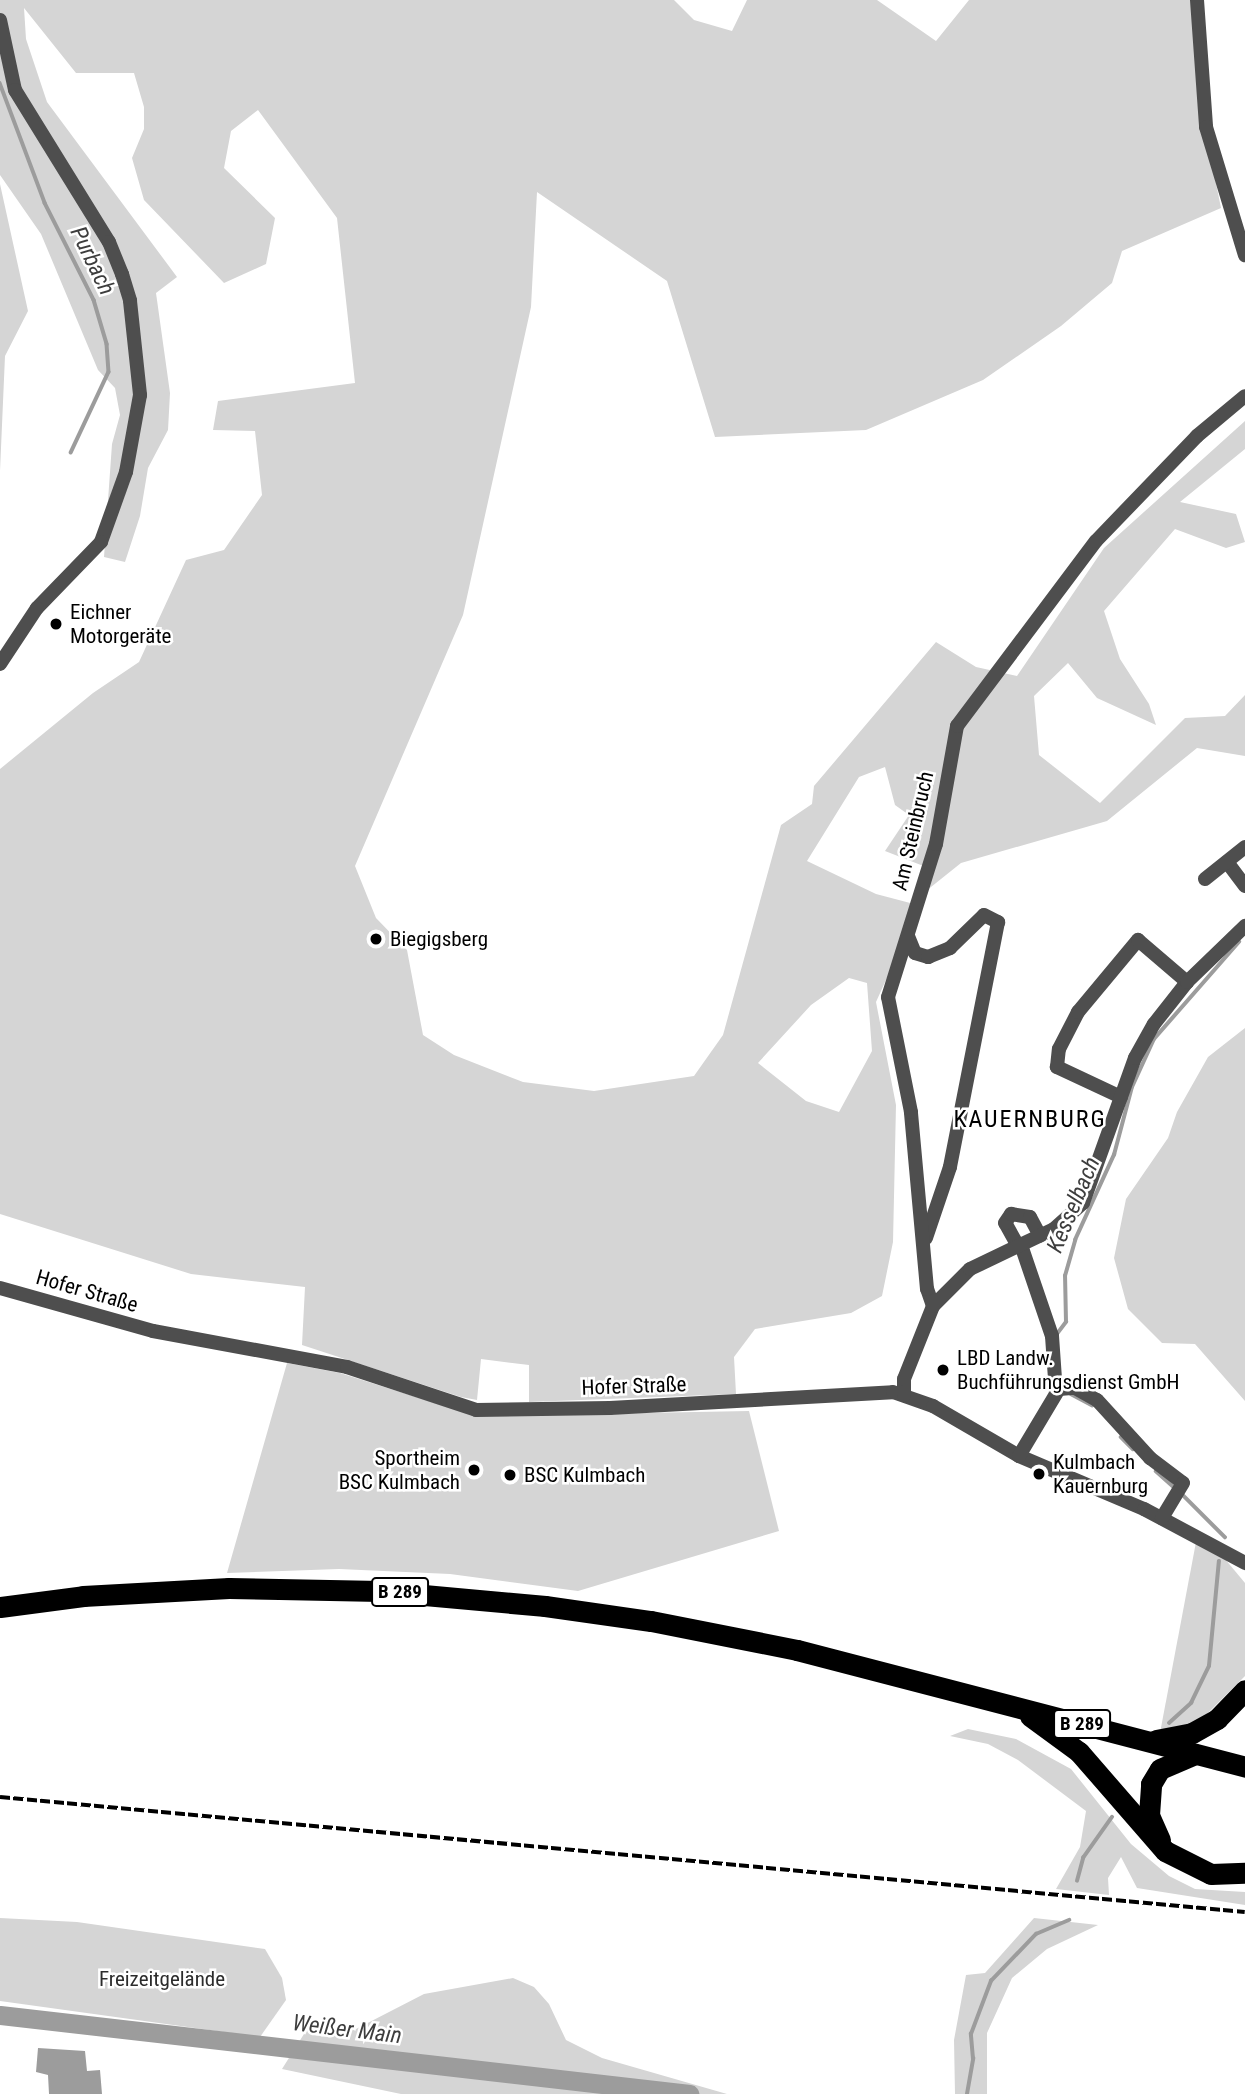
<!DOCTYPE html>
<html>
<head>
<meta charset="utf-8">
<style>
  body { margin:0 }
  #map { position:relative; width:1245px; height:2094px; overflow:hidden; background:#fff; font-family:"Roboto Condensed",sans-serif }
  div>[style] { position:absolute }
  .green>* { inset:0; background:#d5d5d5 }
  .water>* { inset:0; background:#9c9c9c }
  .stream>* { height:3.5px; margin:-1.75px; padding:0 1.75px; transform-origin:1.75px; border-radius:1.75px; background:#9c9c9c }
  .river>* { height:19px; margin:-9.5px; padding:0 9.5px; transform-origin:9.5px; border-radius:9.5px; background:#9c9c9c }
  .minor>* { height:14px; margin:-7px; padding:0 7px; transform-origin:7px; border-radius:7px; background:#4e4e4e }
  .highway>* { height:21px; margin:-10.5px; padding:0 10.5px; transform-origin:10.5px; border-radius:10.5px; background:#000 }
  .rail>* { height:3.5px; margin-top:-1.75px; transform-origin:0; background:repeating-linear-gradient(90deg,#000 0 10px,transparent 0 13.5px) }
  .dots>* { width:19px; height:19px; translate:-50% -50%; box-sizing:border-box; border:4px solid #fff; border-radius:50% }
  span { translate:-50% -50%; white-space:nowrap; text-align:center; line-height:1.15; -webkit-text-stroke:5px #fff; paint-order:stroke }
  .shield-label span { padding:2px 5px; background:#fff; border:2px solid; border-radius:5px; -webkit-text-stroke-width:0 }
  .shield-label { font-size:19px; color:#000; font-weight:700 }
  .poi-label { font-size:21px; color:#000 }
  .left { translate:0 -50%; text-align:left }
  .right { translate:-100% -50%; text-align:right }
  .street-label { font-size:21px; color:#000 }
  .park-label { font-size:21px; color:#2c2c2c }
  .water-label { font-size:23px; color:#3d3d3d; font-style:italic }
  .quarter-label { font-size:24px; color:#000; letter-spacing:2px }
</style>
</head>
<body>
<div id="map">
  <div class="green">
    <i style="clip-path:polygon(evenodd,0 0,674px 0,694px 20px,732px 31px,747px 0,877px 0,936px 41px,969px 0,1198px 0,1199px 99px,1221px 208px,1122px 251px,1112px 283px,1061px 326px,983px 380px,866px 430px,715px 437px,667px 281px,537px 192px,531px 307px,463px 615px,355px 866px,376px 918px,407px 950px,423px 1035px,454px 1055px,523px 1082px,594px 1091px,694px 1076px,723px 1035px,781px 825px,812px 804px,814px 786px,936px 642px,976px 667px,1017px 676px,1104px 548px,1245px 421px,1245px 449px,1180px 502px,1236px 514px,1245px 542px,1226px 548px,1175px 529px,1104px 611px,1120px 659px,1149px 704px,1156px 725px,1097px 698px,1068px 663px,1034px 696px,1039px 755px,1100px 803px,1185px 718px,1225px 716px,1245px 695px,1245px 756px,1197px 748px,1107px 821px,961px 863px,926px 891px,876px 1002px,896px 1105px,893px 1242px,882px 1296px,851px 1313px,755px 1329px,734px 1357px,736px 1394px,529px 1402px,529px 1365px,481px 1359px,477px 1400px,461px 1397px,302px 1345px,305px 1287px,191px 1274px,0 1214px,0 769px,93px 693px,139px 662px,186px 560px,224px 550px,262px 495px,255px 431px,213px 430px,218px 401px,355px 383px,337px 218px,258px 110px,231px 131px,224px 168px,275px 218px,266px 264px,224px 283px,144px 200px,132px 158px,144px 129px,144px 107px,134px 73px,76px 73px,24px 8px,26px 39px,47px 102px,177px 277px,156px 293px,170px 393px,168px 430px,148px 468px,140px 516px,125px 562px,104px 557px,112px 444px,120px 415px,115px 388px,98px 370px,41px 234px,0 175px,0 0,885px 767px,895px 805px,909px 815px,885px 851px,926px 867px,914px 904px,876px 894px,807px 861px,859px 777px,885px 767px,0 0,849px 978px,867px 983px,872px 1051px,839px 1112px,806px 1101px,758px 1063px,811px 1005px,849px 978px)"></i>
    <i style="clip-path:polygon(0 184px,28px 311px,5px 356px,0 471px)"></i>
    <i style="clip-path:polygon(1245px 1028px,1245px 1401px,1195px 1344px,1162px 1343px,1128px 1309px,1114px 1258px,1126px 1199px,1168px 1138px,1177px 1112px,1208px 1057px)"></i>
    <i style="clip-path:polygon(287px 1363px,340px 1373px,476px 1416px,749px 1411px,779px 1531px,578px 1591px,450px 1574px,339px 1569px,227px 1573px)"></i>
    <i style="clip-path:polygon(1196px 1542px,1225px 1559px,1245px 1583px,1245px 1676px,1198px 1723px,1160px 1733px)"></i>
    <i style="clip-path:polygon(968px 1729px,1016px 1739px,1071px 1769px,1131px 1844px,1169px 1876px,1195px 1889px,1245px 1892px,1245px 1905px,1137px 1888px,1121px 1857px,1108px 1878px,1109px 1895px,1056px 1889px,1080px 1847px,1086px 1811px,1018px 1760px,988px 1744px,950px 1736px)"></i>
    <i style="clip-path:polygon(0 1918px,77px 1922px,265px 1949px,282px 1978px,286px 2000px,260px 2037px,0 2001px)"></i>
    <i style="clip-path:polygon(1034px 1918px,1098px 1925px,1047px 1949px,1012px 1978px,987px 2033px,987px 2094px,955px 2094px,954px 2040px,966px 1975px,985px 1973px)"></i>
    <i style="clip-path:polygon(513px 1978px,534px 1987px,549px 2004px,566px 2040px,602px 2058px,727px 2094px,401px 2094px,282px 2069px,309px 2026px,356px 2029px,424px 1994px)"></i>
  </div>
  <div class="water">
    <i style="clip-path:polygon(38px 2048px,85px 2051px,87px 2071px,100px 2070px,102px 2094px,49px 2094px,48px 2075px,36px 2072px)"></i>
  </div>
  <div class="stream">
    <i style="left:0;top:83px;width:128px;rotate:69.4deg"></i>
    <i style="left:45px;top:203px;width:109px;rotate:63.2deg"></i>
    <i style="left:94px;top:300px;width:46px;rotate:73.5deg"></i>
    <i style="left:107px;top:344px;width:28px;rotate:86deg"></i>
    <i style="left:109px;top:372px;width:89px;rotate:115.1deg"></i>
    <i style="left:1057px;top:1334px;width:15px;rotate:-53deg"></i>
    <i style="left:1066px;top:1322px;width:46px;rotate:-91.2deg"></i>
    <i style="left:1065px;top:1276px;width:37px;rotate:-74deg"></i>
    <i style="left:1075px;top:1240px;width:94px;rotate:-65.4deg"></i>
    <i style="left:1114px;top:1155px;width:70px;rotate:-75.2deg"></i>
    <i style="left:1132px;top:1087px;width:53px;rotate:-65.4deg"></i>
    <i style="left:1154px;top:1039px;width:129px;rotate:-48.8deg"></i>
    <i style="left:1071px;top:1394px;width:24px;rotate:28deg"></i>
    <i style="left:1121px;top:1437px;width:17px;rotate:45deg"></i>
    <i style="left:1156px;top:1471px;width:27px;rotate:42deg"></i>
    <i style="left:1182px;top:1494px;width:61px;rotate:45deg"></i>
    <i style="left:1169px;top:1723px;width:30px;rotate:-42deg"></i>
    <i style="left:1191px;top:1703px;width:41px;rotate:-64.1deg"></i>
    <i style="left:1209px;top:1666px;width:105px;rotate:-84.6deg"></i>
    <i style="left:1077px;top:1881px;width:24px;rotate:-75deg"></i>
    <i style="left:1083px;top:1858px;width:50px;rotate:-54.7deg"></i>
    <i style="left:967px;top:2094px;width:36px;rotate:-80deg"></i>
    <i style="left:973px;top:2059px;width:25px;rotate:-95deg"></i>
    <i style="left:971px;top:2034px;width:57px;rotate:-69.3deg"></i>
    <i style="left:991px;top:1981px;width:65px;rotate:-46.2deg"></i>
    <i style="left:1036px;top:1934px;width:36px;rotate:-23deg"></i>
  </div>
  <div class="river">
    <i style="left:0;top:2015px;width:694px;rotate:6.54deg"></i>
  </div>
  <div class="minor">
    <i style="left:1197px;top:0;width:127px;rotate:85.9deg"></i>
    <i style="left:1206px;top:127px;width:134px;rotate:73.1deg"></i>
    <i style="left:0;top:20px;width:72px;rotate:77.9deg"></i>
    <i style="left:15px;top:90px;width:179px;rotate:58.3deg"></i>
    <i style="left:109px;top:242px;width:35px;rotate:68deg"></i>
    <i style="left:122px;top:274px;width:28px;rotate:73deg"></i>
    <i style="left:130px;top:301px;width:95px;rotate:83.9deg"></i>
    <i style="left:140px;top:395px;width:78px;rotate:100.3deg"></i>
    <i style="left:126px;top:472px;width:74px;rotate:109.7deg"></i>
    <i style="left:101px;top:542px;width:92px;rotate:134.1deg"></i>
    <i style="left:37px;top:608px;width:67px;rotate:123.5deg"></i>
    <i style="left:1227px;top:862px;width:30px;rotate:53deg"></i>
    <i style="left:1205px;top:879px;width:51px;rotate:-38.7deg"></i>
    <i style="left:908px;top:936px;width:18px;rotate:68deg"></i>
    <i style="left:915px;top:953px;width:14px;rotate:17deg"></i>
    <i style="left:928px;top:957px;width:24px;rotate:-22deg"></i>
    <i style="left:950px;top:948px;width:47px;rotate:-44.1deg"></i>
    <i style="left:984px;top:915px;width:16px;rotate:27deg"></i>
    <i style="left:998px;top:922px;width:250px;rotate:101.1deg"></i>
    <i style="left:950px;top:1167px;width:75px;rotate:108.7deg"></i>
    <i style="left:1121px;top:1097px;width:71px;rotate:-154.9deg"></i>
    <i style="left:1057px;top:1067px;width:18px;rotate:-84deg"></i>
    <i style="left:1059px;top:1049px;width:42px;rotate:-62.8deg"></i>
    <i style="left:1078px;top:1012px;width:94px;rotate:-50.2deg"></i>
    <i style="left:1138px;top:940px;width:65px;rotate:40.6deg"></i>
    <i style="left:1021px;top:1245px;width:96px;rotate:71.2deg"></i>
    <i style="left:1052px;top:1336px;width:57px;rotate:86deg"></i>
    <i style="left:1018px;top:1246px;width:26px;rotate:-119deg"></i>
    <i style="left:1005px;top:1223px;width:11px;rotate:-56deg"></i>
    <i style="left:1011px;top:1214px;width:19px;rotate:9deg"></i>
    <i style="left:1030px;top:1217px;width:21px;rotate:62deg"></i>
    <i style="left:0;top:1288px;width:159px;rotate:15.7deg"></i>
    <i style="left:153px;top:1331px;width:197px;rotate:10.5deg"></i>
    <i style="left:347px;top:1367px;width:136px;rotate:18.4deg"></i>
    <i style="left:476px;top:1410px;width:134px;rotate:-0.9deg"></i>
    <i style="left:610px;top:1408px;width:283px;rotate:-3.2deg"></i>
    <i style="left:893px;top:1392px;width:42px;rotate:19.3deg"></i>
    <i style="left:933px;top:1406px;width:99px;rotate:30.2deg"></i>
    <i style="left:1019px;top:1456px;width:136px;rotate:23deg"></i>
    <i style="left:1144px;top:1509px;width:115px;rotate:28.1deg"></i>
    <i style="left:933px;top:1306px;width:18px;rotate:-109deg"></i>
    <i style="left:927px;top:1289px;width:178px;rotate:-95.2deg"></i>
    <i style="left:911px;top:1112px;width:117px;rotate:-101.3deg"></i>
    <i style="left:888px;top:997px;width:160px;rotate:-72.6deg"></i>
    <i style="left:936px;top:844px;width:120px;rotate:-79.9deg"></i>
    <i style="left:957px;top:726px;width:231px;rotate:-53.1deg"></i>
    <i style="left:1096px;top:541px;width:146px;rotate:-46.1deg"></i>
    <i style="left:1197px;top:436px;width:62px;rotate:-39.8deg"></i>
    <i style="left:904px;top:1395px;width:16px;rotate:-90deg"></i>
    <i style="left:904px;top:1379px;width:79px;rotate:-68.3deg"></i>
    <i style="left:933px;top:1306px;width:52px;rotate:-45deg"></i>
    <i style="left:970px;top:1269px;width:93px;rotate:-25.5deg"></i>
    <i style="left:1054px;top:1229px;width:39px;rotate:-42deg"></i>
    <i style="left:1083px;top:1203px;width:154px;rotate:-70.3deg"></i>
    <i style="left:1135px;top:1058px;width:39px;rotate:-61deg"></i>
    <i style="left:1154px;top:1024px;width:53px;rotate:-51.8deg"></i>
    <i style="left:1187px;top:982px;width:81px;rotate:-44deg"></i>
    <i style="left:1019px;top:1456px;width:78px;rotate:-59.2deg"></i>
    <i style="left:1059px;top:1389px;width:16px;rotate:-4deg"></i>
    <i style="left:1075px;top:1388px;width:25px;rotate:29deg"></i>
    <i style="left:1097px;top:1400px;width:79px;rotate:47.6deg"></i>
    <i style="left:1150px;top:1458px;width:41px;rotate:37.1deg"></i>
    <i style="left:1183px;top:1483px;width:41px;rotate:121deg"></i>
  </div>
  <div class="highway">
    <i style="left:0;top:1607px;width:84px;rotate:-7.5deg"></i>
    <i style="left:83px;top:1596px;width:146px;rotate:-3.1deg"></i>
    <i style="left:229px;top:1588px;width:151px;rotate:1.1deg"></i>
    <i style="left:380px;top:1591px;width:166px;rotate:5.2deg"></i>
    <i style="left:545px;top:1606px;width:107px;rotate:8.1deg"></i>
    <i style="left:651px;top:1621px;width:149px;rotate:11.2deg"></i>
    <i style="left:797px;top:1650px;width:463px;rotate:14.6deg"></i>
    <i style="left:1030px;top:1716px;width:61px;rotate:36.3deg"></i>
    <i style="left:1079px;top:1752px;width:131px;rotate:49deg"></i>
    <i style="left:1165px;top:1851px;width:51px;rotate:26.6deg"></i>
    <i style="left:1211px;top:1874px;width:34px;rotate:-2deg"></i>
    <i style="left:1156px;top:1740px;width:37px;rotate:-11deg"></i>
    <i style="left:1192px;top:1733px;width:29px;rotate:-29deg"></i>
    <i style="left:1217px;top:1719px;width:40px;rotate:-46deg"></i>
    <i style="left:1160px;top:1840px;width:27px;rotate:-114deg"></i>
    <i style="left:1149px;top:1815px;width:31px;rotate:-86deg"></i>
    <i style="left:1151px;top:1784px;width:17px;rotate:-59deg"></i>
    <i style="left:1160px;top:1769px;width:38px;rotate:-23deg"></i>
  </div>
  <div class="rail">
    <i style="left:0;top:1797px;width:1250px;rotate:5.28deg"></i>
  </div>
  <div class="dots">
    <i style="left:56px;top:624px;background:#000"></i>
    <i style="left:376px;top:939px;background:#000"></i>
    <i style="left:943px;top:1370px;background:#000"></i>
    <i style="left:474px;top:1470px;background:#000"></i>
    <i style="left:1039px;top:1474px;background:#000"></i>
    <i style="left:510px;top:1475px;background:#000"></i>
  </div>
  <div class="shield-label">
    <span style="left:400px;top:1592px">B 289</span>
    <span style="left:1082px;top:1724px">B 289</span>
  </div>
  <div class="poi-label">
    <span class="left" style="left:70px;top:624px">Eichner<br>Motorgeräte</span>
    <span class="left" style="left:390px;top:939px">Biegigsberg</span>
    <span class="left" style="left:957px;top:1370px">LBD Landw.<br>Buchführungsdienst GmbH</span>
    <span class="right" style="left:460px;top:1470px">Sportheim<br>BSC Kulmbach</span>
    <span class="left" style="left:1053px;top:1474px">Kulmbach<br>Kauernburg</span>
    <span class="left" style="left:524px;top:1475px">BSC Kulmbach</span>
  </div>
  <div class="street-label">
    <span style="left:913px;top:831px;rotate:-77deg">Am Steinbruch</span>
    <span style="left:87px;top:1291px;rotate:16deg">Hofer Straße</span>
    <span style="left:634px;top:1386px;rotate:-2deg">Hofer Straße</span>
  </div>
  <div class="park-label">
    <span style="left:162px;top:1979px">Freizeitgelände</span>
  </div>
  <div class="water-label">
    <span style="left:92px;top:261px;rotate:64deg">Purbach</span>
    <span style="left:1074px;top:1205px;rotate:-67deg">Kesselbach</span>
    <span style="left:347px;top:2030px;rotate:7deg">Weißer Main</span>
  </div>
  <div class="quarter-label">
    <span style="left:1030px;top:1120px">KAUERNBURG</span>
  </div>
</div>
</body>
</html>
